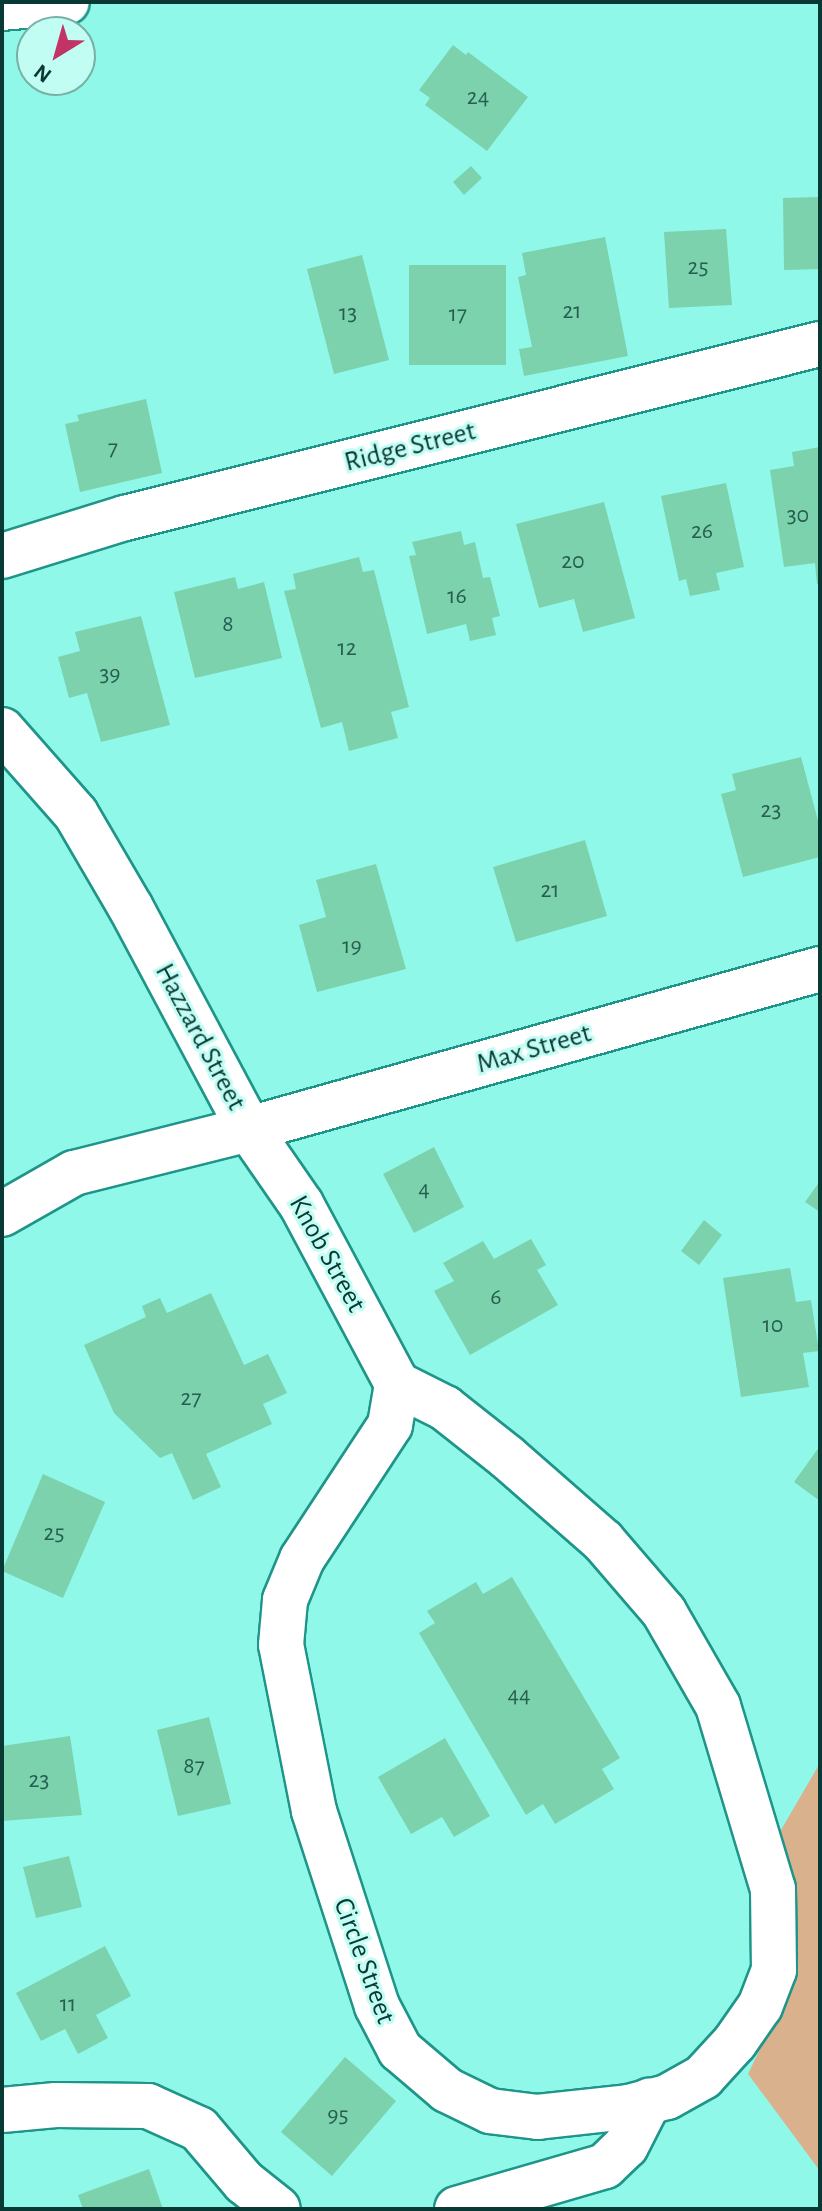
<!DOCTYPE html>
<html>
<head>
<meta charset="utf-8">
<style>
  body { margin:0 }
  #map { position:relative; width:822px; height:2211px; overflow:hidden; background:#8ff8e9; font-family:"Alegreya Sans",sans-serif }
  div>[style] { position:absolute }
  .green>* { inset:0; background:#d9b18d }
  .building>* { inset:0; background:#7cd2ac }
  .roads { filter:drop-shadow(2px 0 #1f9589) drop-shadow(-2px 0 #1f9589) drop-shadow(0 2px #1f9589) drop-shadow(0 -2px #1f9589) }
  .minor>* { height:44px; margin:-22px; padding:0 22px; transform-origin:22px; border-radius:22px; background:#fff }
  .major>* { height:44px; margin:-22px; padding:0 22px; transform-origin:22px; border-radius:22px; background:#fff }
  span { translate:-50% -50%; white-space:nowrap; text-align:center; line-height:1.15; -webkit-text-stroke:6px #c2fdf4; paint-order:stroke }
  .number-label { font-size:24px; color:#265f52 }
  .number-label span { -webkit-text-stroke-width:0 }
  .street-label { font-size:28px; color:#093934 }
  .frame { position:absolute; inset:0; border:4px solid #093934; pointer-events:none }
  .north { position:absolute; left:16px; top:16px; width:80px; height:80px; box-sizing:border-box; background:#c2fdf4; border:2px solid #78afa7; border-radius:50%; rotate:217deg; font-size:22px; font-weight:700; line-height:32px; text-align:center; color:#093934 }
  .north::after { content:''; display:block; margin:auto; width:28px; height:36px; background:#c13465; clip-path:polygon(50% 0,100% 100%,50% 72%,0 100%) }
</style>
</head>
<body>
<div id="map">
  <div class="green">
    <i style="clip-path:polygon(820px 1763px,820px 2171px,748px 2074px,789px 1988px,797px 1913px,774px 1842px)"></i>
  </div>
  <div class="building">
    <i style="clip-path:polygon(453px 45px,466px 55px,468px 52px,528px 97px,487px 151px,425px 105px,430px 98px,419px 90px)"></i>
    <i style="clip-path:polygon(471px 166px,482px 178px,464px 195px,453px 182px)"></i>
    <i style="clip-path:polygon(820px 197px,820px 269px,784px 270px,783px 198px)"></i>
    <i style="clip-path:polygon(726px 229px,732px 305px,669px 308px,664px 232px)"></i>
    <i style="clip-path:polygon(605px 237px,628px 356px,524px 376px,519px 349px,532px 347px,518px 277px,526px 275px,522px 253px)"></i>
    <i style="clip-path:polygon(362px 255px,389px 360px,334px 374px,307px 269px)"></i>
    <i style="clip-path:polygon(409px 265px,506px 265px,506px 365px,409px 365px)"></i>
    <i style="clip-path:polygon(146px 399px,162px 473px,80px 492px,65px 424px,79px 421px,77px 415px)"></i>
    <i style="clip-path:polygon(820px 447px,820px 583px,817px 584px,815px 563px,784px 567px,770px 470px,794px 466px,792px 452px)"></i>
    <i style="clip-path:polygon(726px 483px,744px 567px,716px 573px,720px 590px,690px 596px,686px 579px,679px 581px,661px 496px)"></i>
    <i style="clip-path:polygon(604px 502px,635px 618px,583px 632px,574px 599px,539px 608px,516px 524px)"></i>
    <i style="clip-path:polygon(461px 531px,464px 545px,475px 542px,483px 578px,490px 577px,500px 616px,492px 618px,496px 635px,470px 641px,466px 624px,427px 634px,409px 556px,416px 555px,412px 542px)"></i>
    <i style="clip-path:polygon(359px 557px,363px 572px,374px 570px,409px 707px,391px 712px,398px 738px,349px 751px,342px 722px,321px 728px,284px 591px,296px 589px,293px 574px)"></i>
    <i style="clip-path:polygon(235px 577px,238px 589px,264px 582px,282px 658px,195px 678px,174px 592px)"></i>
    <i style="clip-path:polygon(141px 616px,170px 725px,101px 742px,87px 693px,69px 698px,58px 657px,80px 651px,75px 632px)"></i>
    <i style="clip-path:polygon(801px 757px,820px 828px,820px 857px,743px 877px,721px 794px,736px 790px,732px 774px)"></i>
    <i style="clip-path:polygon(585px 840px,607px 916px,516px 942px,493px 867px)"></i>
    <i style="clip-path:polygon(376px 864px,406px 969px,317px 992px,299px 925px,326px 917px,316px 880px)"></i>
    <i style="clip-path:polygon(434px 1147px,464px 1207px,414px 1233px,383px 1174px)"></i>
    <i style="clip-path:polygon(820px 1181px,820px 1212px,805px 1202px)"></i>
    <i style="clip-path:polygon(704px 1220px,722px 1235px,699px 1265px,681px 1251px)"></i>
    <i style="clip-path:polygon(531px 1239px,546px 1265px,537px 1270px,558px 1305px,470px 1355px,434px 1291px,454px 1281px,443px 1263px,483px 1241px,494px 1259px)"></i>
    <i style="clip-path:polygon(790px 1268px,796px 1302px,811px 1300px,819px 1351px,803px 1353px,809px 1387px,741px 1397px,723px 1278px)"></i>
    <i style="clip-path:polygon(211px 1293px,244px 1365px,268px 1354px,287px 1393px,263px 1404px,272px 1424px,206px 1454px,221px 1487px,193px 1500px,172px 1453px,160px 1458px,114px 1413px,84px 1345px,146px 1317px,142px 1306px,160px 1298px,167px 1313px)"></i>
    <i style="clip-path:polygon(820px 1446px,820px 1501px,794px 1482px)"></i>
    <i style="clip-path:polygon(43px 1474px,105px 1502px,63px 1598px,2px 1571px)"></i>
    <i style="clip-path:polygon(512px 1577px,620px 1758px,602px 1769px,614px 1789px,555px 1824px,543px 1804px,526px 1815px,419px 1633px,435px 1623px,427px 1611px,476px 1582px,483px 1594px)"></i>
    <i style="clip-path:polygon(209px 1717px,231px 1804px,178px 1816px,157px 1730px)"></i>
    <i style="clip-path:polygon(70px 1736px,82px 1815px,2px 1821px,2px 1746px)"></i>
    <i style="clip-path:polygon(445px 1738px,490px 1816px,454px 1837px,442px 1817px,411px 1834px,378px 1777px)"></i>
    <i style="clip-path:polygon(69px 1856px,82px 1907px,36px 1918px,23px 1867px)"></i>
    <i style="clip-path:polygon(105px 1946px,131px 1996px,96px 2015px,108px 2038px,78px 2054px,65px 2029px,41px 2041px,16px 1993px)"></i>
    <i style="clip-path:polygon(345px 2057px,396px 2101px,332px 2176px,281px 2132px)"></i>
    <i style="clip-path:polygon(149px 2169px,163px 2209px,83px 2209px,78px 2195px)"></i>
  </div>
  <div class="roads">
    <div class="minor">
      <i style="left:2px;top:556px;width:129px;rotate:-17.2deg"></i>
      <i style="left:125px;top:518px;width:716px;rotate:-14.06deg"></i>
      <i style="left:2px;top:730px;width:112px;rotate:48.6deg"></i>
      <i style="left:76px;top:814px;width:109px;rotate:59.7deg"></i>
      <i style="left:131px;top:908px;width:251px;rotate:61.9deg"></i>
      <i style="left:249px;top:1129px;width:91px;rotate:55.3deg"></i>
      <i style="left:301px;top:1204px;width:204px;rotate:61.9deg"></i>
      <i style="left:2px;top:1214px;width:83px;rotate:-29.7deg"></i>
      <i style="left:74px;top:1173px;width:180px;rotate:-14.1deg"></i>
      <i style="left:249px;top:1129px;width:593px;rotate:-15.65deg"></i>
      <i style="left:397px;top:1384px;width:54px;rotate:26.6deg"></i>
      <i style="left:445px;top:1408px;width:79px;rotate:38.3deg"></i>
      <i style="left:507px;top:1457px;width:128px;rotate:41.2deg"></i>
      <i style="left:603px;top:1541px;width:94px;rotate:49.3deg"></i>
      <i style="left:664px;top:1612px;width:108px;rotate:60.1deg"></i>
      <i style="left:718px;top:1706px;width:191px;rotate:73.3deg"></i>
      <i style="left:773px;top:1889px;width:81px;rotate:89.3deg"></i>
      <i style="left:774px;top:1970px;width:39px;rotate:111deg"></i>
      <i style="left:760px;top:2006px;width:44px;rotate:124.8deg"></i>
      <i style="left:735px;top:2042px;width:47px;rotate:132.4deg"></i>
      <i style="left:703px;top:2077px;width:41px;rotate:150.9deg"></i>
      <i style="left:667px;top:2097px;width:40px;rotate:165.6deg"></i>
      <i style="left:628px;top:2107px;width:91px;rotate:173.7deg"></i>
      <i style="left:538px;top:2117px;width:48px;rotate:-172.9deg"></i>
      <i style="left:490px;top:2111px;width:48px;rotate:-154deg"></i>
      <i style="left:447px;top:2090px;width:62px;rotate:-139.6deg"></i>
      <i style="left:400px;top:2050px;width:50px;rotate:-117.6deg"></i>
      <i style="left:377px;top:2006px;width:205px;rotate:-107.9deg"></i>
      <i style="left:314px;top:1811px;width:169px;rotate:-101.2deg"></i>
      <i style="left:281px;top:1645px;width:45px;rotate:-84.9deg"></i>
      <i style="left:285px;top:1600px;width:44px;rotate:-67.5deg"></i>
      <i style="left:302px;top:1559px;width:160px;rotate:-56.7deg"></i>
      <i style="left:390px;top:1425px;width:42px;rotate:-80.3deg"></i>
      <i style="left:2px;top:2110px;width:54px;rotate:-5.3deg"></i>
      <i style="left:56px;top:2105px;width:92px;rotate:0.6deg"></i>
      <i style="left:148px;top:2106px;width:56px;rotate:24.3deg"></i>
      <i style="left:199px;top:2129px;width:70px;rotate:49.7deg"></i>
      <i style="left:244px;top:2182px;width:43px;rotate:38.5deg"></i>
      <i style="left:457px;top:2209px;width:154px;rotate:-16.2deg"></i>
      <i style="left:605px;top:2166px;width:29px;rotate:-44deg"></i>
      <i style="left:626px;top:2146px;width:51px;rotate:-62.9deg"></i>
    </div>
    <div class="major">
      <i style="left:2px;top:8px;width:65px;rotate:-5.3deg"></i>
    </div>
  </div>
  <div class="number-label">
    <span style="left:478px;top:98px">24</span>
    <span style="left:698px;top:268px">25</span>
    <span style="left:572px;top:312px">21</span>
    <span style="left:348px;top:314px">13</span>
    <span style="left:458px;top:315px">17</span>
    <span style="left:113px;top:449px">7</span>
    <span style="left:798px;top:516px">30</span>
    <span style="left:702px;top:532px">26</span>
    <span style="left:573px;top:562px">20</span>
    <span style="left:457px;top:597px">16</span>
    <span style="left:228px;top:625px">8</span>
    <span style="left:347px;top:649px">12</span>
    <span style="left:110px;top:675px">39</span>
    <span style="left:771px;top:811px">23</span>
    <span style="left:550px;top:891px">21</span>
    <span style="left:352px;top:947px">19</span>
    <span style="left:424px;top:1190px">4</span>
    <span style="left:496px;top:1298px">6</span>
    <span style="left:773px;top:1326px">10</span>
    <span style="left:191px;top:1399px">27</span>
    <span style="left:54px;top:1534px">25</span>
    <span style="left:519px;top:1696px">44</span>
    <span style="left:194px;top:1767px">87</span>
    <span style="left:39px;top:1781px">23</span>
    <span style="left:68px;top:2005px">11</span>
    <span style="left:338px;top:2116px">95</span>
  </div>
  <div class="street-label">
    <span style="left:410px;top:447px;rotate:-14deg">Ridge Street</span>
    <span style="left:200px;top:1037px;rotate:62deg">Hazzard Street</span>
    <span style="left:534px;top:1049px;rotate:-16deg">Max Street</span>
    <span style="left:327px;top:1254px;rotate:61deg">Knob Street</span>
    <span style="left:364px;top:1961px;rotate:70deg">Circle Street</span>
  </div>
  <div class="frame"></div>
  <div class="north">N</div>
</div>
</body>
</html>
